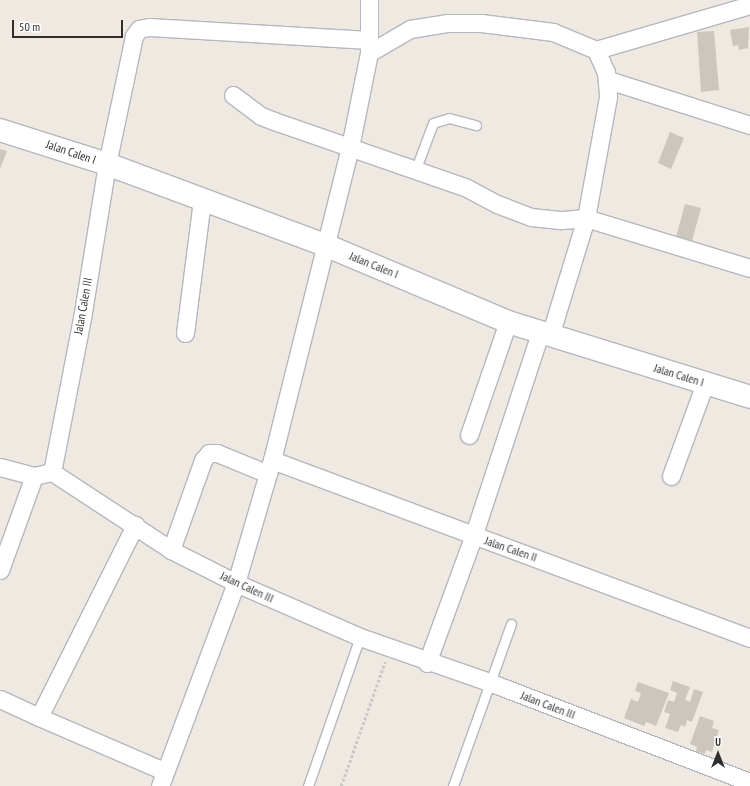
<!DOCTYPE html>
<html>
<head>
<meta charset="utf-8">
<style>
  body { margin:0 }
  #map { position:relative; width:750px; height:786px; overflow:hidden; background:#efe9e1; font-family:"PT Sans Narrow",sans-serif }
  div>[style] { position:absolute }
  .building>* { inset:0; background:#cbc7bf }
  .path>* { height:2.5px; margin-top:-1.25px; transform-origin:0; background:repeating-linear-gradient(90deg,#c9c9c9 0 3px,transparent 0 5px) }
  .roads { filter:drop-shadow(1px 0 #b4b7c1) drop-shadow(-1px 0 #b4b7c1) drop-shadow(0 1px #b4b7c1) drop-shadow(0 -1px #b4b7c1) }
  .service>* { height:9px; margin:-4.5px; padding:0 4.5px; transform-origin:4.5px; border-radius:4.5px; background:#fff }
  .minor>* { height:17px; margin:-8.5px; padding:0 8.5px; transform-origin:8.5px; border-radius:8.5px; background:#fff }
  .tertiary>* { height:22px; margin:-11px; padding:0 11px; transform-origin:11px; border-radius:11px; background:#fff }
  span { translate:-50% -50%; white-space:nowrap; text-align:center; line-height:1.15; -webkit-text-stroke:3px #fff; paint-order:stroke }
  .street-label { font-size:12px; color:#2e2e2e }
  .north { position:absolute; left:698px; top:734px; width:40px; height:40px; -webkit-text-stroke:3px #fff; paint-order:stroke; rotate:0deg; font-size:11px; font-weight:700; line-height:16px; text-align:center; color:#2e2e2e }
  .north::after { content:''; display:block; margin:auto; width:14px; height:18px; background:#2e2e2e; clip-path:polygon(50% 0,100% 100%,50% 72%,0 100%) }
  .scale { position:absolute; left:12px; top:20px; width:111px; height:18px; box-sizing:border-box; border:2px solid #2e2e2e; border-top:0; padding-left:5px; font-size:12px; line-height:14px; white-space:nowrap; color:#2e2e2e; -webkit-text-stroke:3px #fff; paint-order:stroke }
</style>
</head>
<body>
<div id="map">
  <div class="building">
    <i style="clip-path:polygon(749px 27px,748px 48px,739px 50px,738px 45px,733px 46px,730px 30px)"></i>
    <i style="clip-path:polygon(714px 31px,719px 90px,701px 92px,697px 32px)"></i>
    <i style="clip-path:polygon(670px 132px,684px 138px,671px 169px,658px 163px)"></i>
    <i style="clip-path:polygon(0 149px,7px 151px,0 169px)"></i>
    <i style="clip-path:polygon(685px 204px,701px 208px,692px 241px,676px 237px)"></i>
    <i style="clip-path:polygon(673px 681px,690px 687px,685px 700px,690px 702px,694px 689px,703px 692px,692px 722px,687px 720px,685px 727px,681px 725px,678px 732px,665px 728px,670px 714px,664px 712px,668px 700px,674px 702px,677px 693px,670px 690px)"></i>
    <i style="clip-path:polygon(638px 682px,669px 693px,656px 726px,646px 722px,644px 726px,624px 718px,631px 699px,638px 702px,641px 693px,635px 691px)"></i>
    <i style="clip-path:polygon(700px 716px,714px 721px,712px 728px,719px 730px,712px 752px,706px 750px,705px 754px,696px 751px,697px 747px,690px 744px)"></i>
  </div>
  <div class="path">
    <i style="left:341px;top:786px;width:132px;rotate:-70.5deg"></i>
  </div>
  <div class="roads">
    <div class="service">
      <i style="left:415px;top:171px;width:51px;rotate:-69.4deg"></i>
      <i style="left:433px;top:123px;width:17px;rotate:-17deg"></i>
      <i style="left:449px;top:118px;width:28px;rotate:15deg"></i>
      <i style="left:308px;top:786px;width:158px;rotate:-70.8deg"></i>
      <i style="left:453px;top:786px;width:172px;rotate:-70.3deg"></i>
    </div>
    <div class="minor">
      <i style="left:369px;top:40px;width:220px;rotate:-176.6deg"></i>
      <i style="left:149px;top:27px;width:10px;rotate:169deg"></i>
      <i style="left:139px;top:29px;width:9px;rotate:126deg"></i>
      <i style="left:134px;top:36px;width:131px;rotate:101.9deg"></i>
      <i style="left:107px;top:164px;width:156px;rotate:99.2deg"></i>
      <i style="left:82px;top:318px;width:157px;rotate:101deg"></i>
      <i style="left:52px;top:472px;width:142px;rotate:33.2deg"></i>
      <i style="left:171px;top:550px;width:73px;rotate:26.9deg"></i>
      <i style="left:236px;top:583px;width:135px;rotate:23.5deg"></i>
      <i style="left:360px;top:637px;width:137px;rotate:19.2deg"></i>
      <i style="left:489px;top:682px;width:280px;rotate:21deg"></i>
      <i style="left:596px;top:50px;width:160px;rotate:-16.3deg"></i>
      <i style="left:369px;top:53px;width:48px;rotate:-30.3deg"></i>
      <i style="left:410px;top:29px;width:37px;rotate:-9deg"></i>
      <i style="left:447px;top:23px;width:34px"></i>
      <i style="left:481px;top:23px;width:73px;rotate:7.1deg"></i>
      <i style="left:553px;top:32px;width:47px;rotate:22.7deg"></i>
      <i style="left:596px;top:50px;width:24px;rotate:66deg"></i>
      <i style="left:606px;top:72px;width:25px;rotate:85deg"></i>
      <i style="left:608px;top:97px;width:123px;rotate:100.3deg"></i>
      <i style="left:586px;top:218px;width:123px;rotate:107deg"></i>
      <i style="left:608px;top:80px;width:149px;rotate:17.6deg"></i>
      <i style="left:233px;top:95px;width:35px;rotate:37deg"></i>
      <i style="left:261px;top:116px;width:14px;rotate:21deg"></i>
      <i style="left:274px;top:121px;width:202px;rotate:19.1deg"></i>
      <i style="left:465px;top:187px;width:36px;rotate:28deg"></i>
      <i style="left:497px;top:204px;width:36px;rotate:21deg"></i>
      <i style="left:531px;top:217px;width:31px;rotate:6deg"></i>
      <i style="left:562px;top:220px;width:24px;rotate:-5deg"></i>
      <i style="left:586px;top:218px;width:171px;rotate:17deg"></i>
      <i style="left:185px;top:333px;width:133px;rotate:-82.7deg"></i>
      <i style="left:469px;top:435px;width:120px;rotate:-71deg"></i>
      <i style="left:272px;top:460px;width:510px;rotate:20.42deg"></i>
      <i style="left:0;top:467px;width:35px;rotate:15deg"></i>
      <i style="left:671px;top:476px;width:99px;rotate:-69.9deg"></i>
      <i style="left:171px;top:550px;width:96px;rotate:-70.4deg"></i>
      <i style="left:203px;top:460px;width:9px;rotate:-49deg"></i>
      <i style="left:209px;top:453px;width:8px"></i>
      <i style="left:217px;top:453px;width:55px;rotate:22.4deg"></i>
      <i style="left:0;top:570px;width:100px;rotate:-70.1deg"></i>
      <i style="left:34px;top:476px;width:18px;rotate:-13deg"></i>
      <i style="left:427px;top:663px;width:134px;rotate:-69.9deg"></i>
      <i style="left:473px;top:537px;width:215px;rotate:-71.8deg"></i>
      <i style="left:0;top:699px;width:43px;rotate:24.8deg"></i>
      <i style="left:39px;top:717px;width:215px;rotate:-63.4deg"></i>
      <i style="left:39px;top:717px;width:136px;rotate:23.4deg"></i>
      <i style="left:160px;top:786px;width:217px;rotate:-69.5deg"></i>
      <i style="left:236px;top:583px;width:128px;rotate:-73.7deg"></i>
      <i style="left:272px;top:460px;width:323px;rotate:-76deg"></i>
      <i style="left:350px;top:147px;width:96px;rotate:-78.6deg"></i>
      <i style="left:369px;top:53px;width:53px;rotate:-90deg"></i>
    </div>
    <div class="tertiary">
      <i style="left:0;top:130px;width:112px;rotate:17.6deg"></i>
      <i style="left:107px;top:164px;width:233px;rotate:20.4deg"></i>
      <i style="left:325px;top:245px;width:199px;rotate:22.8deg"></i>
      <i style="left:508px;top:322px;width:253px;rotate:17.2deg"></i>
    </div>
  </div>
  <div class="street-label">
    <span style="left:71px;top:152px;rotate:19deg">Jalan Calen I</span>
    <span style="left:374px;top:265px;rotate:22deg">Jalan Calen I</span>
    <span style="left:83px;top:306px;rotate:-80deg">Jalan Calen III</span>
    <span style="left:679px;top:375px;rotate:17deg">Jalan Calen I</span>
    <span style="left:511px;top:549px;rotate:19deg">Jalan Calen II</span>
    <span style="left:247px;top:587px;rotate:25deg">Jalan Calen III</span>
    <span style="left:548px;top:705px;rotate:21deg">Jalan Calen III</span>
  </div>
  <div class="north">U</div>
  <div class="scale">50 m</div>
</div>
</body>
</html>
